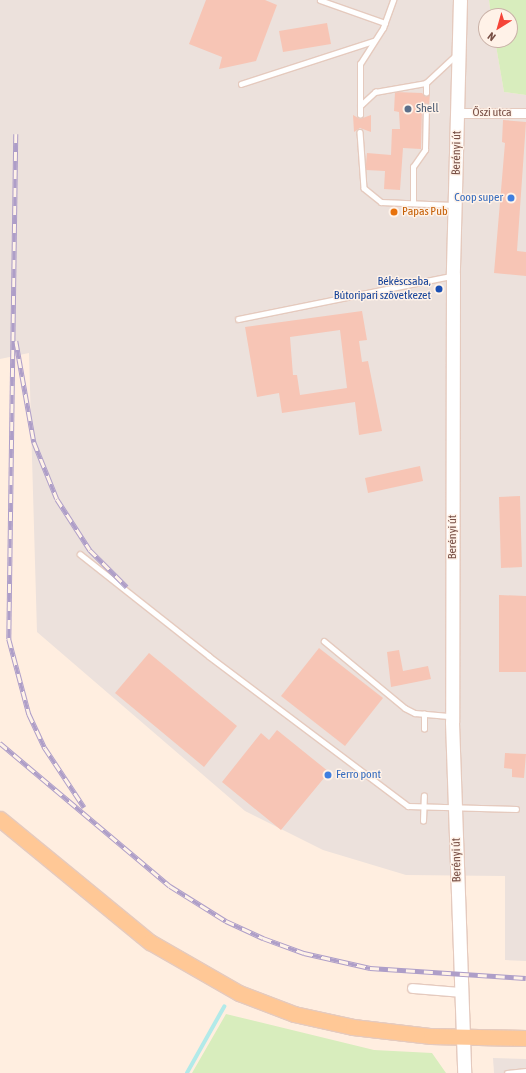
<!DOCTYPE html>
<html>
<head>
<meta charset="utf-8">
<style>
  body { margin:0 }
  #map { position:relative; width:526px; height:1073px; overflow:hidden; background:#ffeee0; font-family:"Asap Condensed",sans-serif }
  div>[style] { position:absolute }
  .industrial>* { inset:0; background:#ece1dc }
  .green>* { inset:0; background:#d8edbd }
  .stream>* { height:3.5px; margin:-1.75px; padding:0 1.75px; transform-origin:1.75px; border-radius:1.75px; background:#b2eae9 }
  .building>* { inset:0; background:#f7c5b5 }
  .roads { filter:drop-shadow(1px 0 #e5cabe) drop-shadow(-1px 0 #e5cabe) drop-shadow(0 1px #e5cabe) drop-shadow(0 -1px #e5cabe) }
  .lane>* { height:4.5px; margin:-2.25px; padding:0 2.25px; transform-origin:2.25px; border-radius:2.25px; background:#fff }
  .street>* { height:9px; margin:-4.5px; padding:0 4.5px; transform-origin:4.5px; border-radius:4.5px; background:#fff }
  .secondary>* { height:13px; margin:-6.5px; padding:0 6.5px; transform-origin:6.5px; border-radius:6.5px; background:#fff }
  .primary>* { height:15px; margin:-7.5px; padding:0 7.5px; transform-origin:7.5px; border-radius:7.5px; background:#ffc896 }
  .rail>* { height:4.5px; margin-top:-2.25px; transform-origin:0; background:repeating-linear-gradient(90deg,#fff2e8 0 9px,#ae9ec8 0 18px); box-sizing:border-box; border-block:1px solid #ae9ec8 }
  .dots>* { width:11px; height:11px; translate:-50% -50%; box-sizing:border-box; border:2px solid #fff2e8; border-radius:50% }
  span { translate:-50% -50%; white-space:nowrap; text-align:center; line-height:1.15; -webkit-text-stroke:3px #fff2e8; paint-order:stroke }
  .service-label { font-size:12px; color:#4e5e75 }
  .left { translate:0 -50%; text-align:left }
  .street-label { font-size:12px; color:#784f45 }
  .shop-label { font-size:12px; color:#366cbe }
  .right { translate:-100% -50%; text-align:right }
  .food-label { font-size:12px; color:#c56008 }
  .transit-label { font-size:12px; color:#164399 }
  .north { position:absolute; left:478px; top:8px; width:40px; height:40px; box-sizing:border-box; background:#fff2e8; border:1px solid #c9b1a7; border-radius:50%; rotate:217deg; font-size:11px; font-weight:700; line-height:16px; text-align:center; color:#784f45 }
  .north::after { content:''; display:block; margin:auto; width:14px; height:18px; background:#f54438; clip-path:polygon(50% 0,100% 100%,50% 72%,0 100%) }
</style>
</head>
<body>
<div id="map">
  <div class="industrial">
    <i style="clip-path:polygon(0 0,489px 0,491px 16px,486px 16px,486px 40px,495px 40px,504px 92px,526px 95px,526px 961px,505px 960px,505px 876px,406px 875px,323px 850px,245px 811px,37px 632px,29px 353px,0 359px)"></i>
    <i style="clip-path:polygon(493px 1058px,526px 1059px,526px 1073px,494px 1073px)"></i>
  </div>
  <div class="green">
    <i style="clip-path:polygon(489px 0,526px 0,526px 95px,504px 92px,495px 40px,510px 40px,510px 16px,491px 16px)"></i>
    <i style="clip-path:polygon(226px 1014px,374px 1050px,432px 1053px,446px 1073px,192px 1073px)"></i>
  </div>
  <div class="stream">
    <i style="left:187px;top:1073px;width:76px;rotate:-60.7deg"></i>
  </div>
  <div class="building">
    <i style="clip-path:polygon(206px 0,265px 0,277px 5px,256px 61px,219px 69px,222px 57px,189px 44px)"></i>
    <i style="clip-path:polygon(327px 23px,331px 44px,283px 52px,279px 31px)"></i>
    <i style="clip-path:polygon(395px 92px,422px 93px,426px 97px,430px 93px,429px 106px,426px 103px,422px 107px,421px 149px,403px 148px,400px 190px,384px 189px,385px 171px,366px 170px,366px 164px,367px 153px,391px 155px,392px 129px,400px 129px,399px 112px,394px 111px)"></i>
    <i style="clip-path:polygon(353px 115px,360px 119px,371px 115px,371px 132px,360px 128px,354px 132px)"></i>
    <i style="clip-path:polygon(503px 120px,526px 122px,517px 251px,526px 252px,526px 276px,494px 273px,505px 143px,502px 142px)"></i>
    <i style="clip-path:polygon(evenodd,362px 311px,367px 340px,359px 341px,362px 362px,368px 361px,382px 431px,359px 435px,355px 402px,282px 413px,279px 393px,257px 397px,245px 327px,362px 311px,340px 330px,347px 388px,300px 395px,297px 375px,293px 375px,290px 337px,340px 330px)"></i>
    <i style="clip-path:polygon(420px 466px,423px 481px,368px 493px,365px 478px)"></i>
    <i style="clip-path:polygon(520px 496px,522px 567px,501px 568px,499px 497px)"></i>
    <i style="clip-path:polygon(499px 595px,526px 596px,526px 672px,499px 672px)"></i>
    <i style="clip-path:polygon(319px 648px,383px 698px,345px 746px,281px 696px)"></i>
    <i style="clip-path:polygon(399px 650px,403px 671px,428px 666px,431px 679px,391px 687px,387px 652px)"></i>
    <i style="clip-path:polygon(149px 653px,237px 726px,204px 767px,115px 693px)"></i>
    <i style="clip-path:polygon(277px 730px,329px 772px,281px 830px,222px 782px,261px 733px,269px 740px)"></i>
    <i style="clip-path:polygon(505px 753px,526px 754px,524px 778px,512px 777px,512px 769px,504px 768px)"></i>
  </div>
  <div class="roads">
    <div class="lane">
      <i style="left:320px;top:0;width:69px;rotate:19.5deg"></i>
      <i style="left:241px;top:84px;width:139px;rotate:-18deg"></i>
      <i style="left:426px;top:93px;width:10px;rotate:-90deg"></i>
      <i style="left:426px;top:83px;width:41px;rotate:-43deg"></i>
      <i style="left:360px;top:106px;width:21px;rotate:-43deg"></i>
      <i style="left:375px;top:92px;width:52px;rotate:-10deg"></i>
      <i style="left:360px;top:115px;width:51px;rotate:-90deg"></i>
      <i style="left:360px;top:64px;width:43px;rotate:-57.4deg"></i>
      <i style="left:383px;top:28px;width:30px;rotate:-70deg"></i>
      <i style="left:360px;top:132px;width:56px;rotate:85.9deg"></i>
      <i style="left:364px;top:188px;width:22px;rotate:39deg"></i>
      <i style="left:381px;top:202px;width:72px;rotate:2.4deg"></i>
      <i style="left:413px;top:203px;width:36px;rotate:-90deg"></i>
      <i style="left:413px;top:167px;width:21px;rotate:-55deg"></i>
      <i style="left:425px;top:150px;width:43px;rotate:-88.7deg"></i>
      <i style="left:238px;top:319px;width:217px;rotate:-11.4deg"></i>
      <i style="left:80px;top:554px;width:164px;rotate:38.3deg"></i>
      <i style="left:209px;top:656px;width:249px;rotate:37deg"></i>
      <i style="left:408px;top:806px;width:108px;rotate:1.6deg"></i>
      <i style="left:324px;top:641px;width:105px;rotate:39.6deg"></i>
      <i style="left:405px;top:708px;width:11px;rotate:27deg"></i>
      <i style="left:415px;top:713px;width:36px;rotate:5deg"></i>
      <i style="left:424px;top:729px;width:15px;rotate:-90deg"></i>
      <i style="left:423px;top:821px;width:25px;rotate:-88deg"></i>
      <i style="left:507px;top:1073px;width:19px;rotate:-6deg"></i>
    </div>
    <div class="street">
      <i style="left:458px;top:113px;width:68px"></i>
      <i style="left:412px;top:988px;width:49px;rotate:4.7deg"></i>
    </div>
    <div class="secondary">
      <i style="left:460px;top:0;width:275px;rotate:91.5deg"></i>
      <i style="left:453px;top:275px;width:447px;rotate:90.1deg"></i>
      <i style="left:452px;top:722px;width:351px;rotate:88deg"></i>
    </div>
    <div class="primary">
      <i style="left:0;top:819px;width:194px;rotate:39.4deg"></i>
      <i style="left:150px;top:942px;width:103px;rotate:29.8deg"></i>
      <i style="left:239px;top:993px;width:59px;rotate:20.9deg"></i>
      <i style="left:294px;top:1014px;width:60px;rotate:12.4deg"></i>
      <i style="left:353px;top:1027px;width:79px;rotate:6.6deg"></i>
      <i style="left:431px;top:1036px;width:95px;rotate:1.2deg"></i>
    </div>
  </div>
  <div class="rail">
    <i style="left:16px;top:134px;width:505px;rotate:90.79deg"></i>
    <i style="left:9px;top:639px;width:78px;rotate:75.1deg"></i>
    <i style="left:29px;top:714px;width:38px;rotate:65deg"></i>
    <i style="left:45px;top:748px;width:71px;rotate:56.5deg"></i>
    <i style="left:16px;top:341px;width:103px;rotate:79.9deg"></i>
    <i style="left:34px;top:442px;width:61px;rotate:68deg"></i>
    <i style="left:57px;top:499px;width:61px;rotate:57.1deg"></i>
    <i style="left:90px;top:550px;width:52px;rotate:45deg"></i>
    <i style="left:0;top:743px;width:222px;rotate:40.1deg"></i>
    <i style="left:170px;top:886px;width:66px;rotate:32deg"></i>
    <i style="left:226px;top:921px;width:41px;rotate:24.7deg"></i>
    <i style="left:263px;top:938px;width:44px;rotate:20.1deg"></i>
    <i style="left:304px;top:953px;width:68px;rotate:12.8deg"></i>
    <i style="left:370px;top:968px;width:156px;rotate:3.7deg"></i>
  </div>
  <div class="dots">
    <i style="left:408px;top:109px;background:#5c6f8a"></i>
    <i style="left:511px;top:198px;background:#3f7fe0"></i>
    <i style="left:394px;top:212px;background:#e8710a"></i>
    <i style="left:439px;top:289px;background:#1a4fb4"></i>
    <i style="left:328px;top:775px;background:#3f7fe0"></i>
  </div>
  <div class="service-label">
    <span class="left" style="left:416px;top:109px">Shell</span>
  </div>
  <div class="street-label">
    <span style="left:492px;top:113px">Őszi utca</span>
    <span style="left:457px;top:153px;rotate:-89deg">Berényi út</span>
    <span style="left:453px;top:537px;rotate:-90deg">Berényi út</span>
    <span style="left:457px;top:860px;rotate:-91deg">Berényi út</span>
  </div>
  <div class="shop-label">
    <span class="right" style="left:503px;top:198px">Coop super</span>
    <span class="left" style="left:336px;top:775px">Ferro pont</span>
  </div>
  <div class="food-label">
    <span class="left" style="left:402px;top:212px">Papas Pub</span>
  </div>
  <div class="transit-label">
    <span class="right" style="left:431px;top:289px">Békéscsaba,<br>Bútoripari szövetkezet</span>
  </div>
  <div class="north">N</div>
</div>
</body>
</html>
